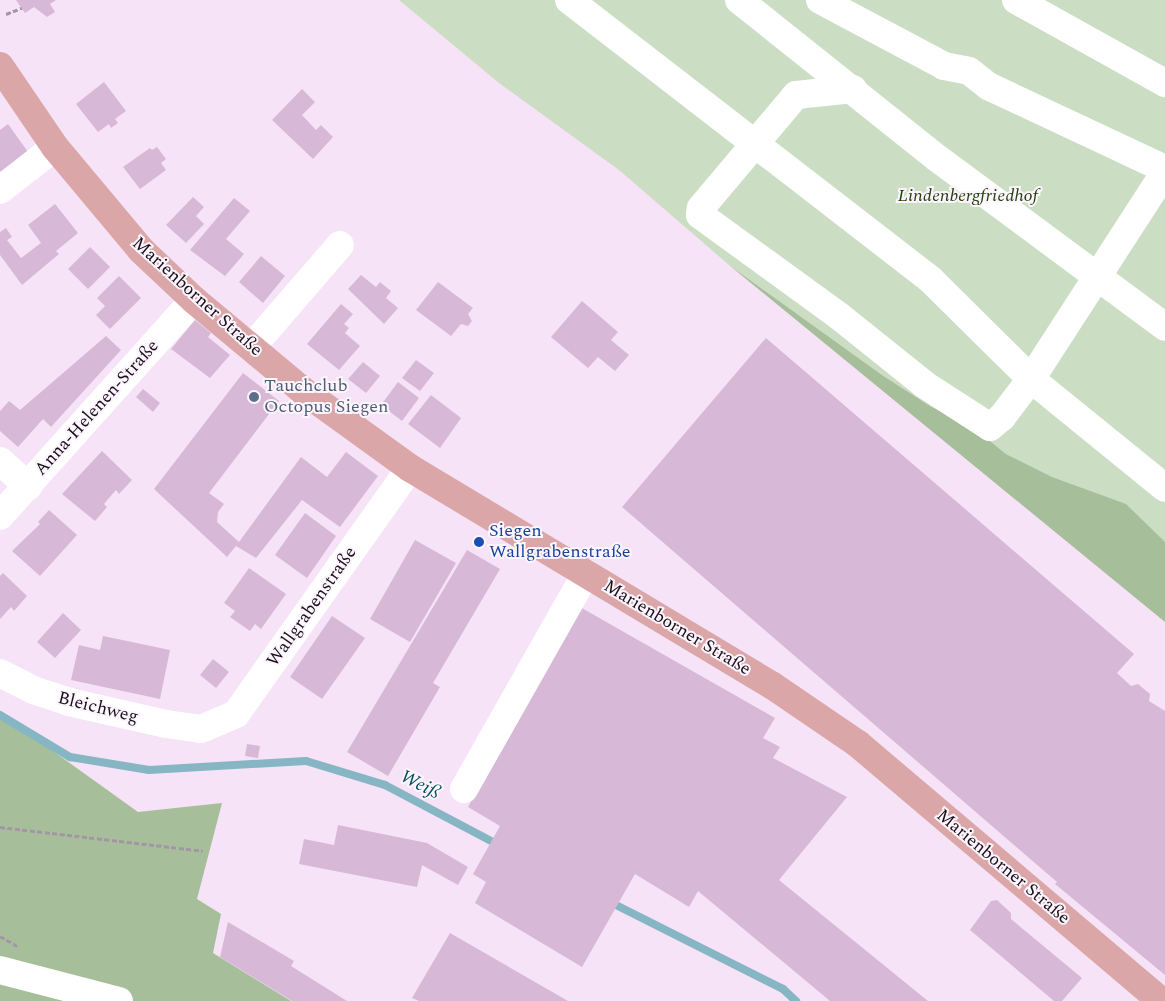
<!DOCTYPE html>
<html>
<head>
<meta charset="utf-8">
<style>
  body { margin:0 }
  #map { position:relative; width:1165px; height:1001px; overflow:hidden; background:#f7e3f7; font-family:Spectral,serif }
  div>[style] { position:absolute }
  .green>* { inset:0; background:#cbdec3 }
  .forest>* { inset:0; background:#a7be9b }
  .stream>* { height:8px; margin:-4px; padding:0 4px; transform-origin:4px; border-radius:4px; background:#86b6c3 }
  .building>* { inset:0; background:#d7b9d7 }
  .path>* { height:3px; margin-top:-1.5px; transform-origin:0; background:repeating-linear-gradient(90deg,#a495a4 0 5px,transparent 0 7.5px) }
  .minor>* { height:28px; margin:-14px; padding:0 14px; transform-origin:14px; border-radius:14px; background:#fff }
  .major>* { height:28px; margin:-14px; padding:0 14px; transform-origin:14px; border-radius:14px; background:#daa6a7 }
  .dots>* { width:14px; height:14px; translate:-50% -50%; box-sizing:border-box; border:2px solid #fdf5fd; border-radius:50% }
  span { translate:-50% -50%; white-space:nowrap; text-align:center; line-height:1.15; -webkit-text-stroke:4px #fdf5fd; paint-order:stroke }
  .park-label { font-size:18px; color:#213f0d; font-style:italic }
  .street-label { font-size:18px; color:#171017 }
  .service-label { font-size:18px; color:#4e5e75 }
  .left { translate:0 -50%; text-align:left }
  .transit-label { font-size:18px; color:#164399 }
  .water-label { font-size:19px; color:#034c5a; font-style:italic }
</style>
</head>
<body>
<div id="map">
  <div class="green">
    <i style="clip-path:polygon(399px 0,1165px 0,1165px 542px,1006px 454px,975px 429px,930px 406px,882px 375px,729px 265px,619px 170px,499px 83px)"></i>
  </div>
  <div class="forest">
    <i style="clip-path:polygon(729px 265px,882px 375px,930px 406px,975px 429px,1006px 454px,1052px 477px,1126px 504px,1165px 542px,1165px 622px)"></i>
    <i style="clip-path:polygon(0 713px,138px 812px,222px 803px,197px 899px,221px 914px,213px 953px,291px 1001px,0 1001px)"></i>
  </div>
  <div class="stream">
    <i style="left:0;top:715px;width:82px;rotate:31deg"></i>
    <i style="left:70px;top:757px;width:80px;rotate:9.3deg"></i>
    <i style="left:149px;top:770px;width:157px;rotate:-3.3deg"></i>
    <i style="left:306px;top:761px;width:83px;rotate:16.9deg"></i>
    <i style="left:385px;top:785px;width:129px;rotate:27.8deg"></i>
    <i style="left:610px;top:902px;width:194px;rotate:26.7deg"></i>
    <i style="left:783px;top:989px;width:18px;rotate:43deg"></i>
  </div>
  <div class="building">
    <i style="clip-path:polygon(16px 0,56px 0,50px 4px,55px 12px,47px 17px,34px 7px,25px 13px)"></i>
    <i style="clip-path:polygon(104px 82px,126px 111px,115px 119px,118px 123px,111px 128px,109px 124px,98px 132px,76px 104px)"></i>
    <i style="clip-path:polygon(302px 89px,315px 102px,302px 115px,316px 130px,321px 125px,333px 137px,313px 159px,272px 120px)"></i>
    <i style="clip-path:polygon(8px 124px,28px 152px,0 172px,0 130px)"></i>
    <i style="clip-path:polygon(157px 147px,166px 159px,161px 163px,166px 170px,140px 189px,123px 167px,150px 148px,152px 150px)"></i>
    <i style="clip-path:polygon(193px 197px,204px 207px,196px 216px,204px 224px,186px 243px,166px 225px)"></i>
    <i style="clip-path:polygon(234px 198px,250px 211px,226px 239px,244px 254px,225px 276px,190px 250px)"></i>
    <i style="clip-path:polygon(55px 204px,78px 233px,56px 251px,59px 254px,22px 285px,0 255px,0 232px,6px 228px,12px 237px,7px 240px,21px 258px,41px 243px,28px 225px)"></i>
    <i style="clip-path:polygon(90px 247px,110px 267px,88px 289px,68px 269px)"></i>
    <i style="clip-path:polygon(261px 256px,285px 276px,263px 303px,239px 282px)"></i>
    <i style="clip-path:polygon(361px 275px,376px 287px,380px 282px,391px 291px,386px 298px,398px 308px,384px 324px,348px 289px)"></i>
    <i style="clip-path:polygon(119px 276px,141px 298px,110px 329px,96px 315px,105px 306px,97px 298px)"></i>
    <i style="clip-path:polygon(438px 282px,473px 308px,468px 314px,472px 321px,468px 326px,461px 324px,451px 336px,416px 310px)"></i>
    <i style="clip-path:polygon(582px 301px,618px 332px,611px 340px,629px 355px,615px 371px,598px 357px,588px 368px,551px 337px)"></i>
    <i style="clip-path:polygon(341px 304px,353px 314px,344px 324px,349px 328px,345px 333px,360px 346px,339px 370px,307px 344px)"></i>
    <i style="clip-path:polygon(195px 320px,211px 333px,208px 337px,230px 355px,210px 378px,171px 349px)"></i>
    <i style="clip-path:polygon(106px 336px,121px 350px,51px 427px,43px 419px,18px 447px,0 431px,0 411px,9px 401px,20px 410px)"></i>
    <i style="clip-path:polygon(766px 338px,1134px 654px,1117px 673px,1131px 686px,1138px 684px,1150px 694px,1149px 701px,1165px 711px,1165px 975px,1055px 884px,1057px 882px,622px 507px)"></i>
    <i style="clip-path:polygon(416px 360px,434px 373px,420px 391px,402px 378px)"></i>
    <i style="clip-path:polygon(363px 362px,380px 376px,366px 393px,348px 379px)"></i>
    <i style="clip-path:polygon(243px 373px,279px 401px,209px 493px,224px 504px,218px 512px,217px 522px,239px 542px,301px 457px,327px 477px,346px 452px,378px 476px,340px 527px,302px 500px,256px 558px,236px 546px,227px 557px,154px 489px)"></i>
    <i style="clip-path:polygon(398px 382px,419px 398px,402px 421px,381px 405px)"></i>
    <i style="clip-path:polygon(143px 389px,160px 403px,153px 412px,136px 397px)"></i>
    <i style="clip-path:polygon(431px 395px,461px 418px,440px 448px,408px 424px)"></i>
    <i style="clip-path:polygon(102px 451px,132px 480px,119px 494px,116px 490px,109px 498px,104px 504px,107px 507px,95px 521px,62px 494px)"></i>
    <i style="clip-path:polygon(49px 510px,77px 535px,40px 576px,12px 551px,40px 524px,38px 522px)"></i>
    <i style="clip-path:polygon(305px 513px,336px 536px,307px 578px,275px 555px)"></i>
    <i style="clip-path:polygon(415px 540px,456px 563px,410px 642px,370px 619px)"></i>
    <i style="clip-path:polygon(467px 550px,500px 569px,433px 683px,440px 687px,388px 776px,347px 752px)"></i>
    <i style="clip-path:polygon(249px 568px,286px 594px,261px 629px,255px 624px,250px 631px,230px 617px,235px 611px,224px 603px)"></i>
    <i style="clip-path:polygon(3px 573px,27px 596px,14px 611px,11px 607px,0 619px,0 576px)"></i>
    <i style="clip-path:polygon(580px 607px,775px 718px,763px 738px,780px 747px,773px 758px,847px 797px,779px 880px,928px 1001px,830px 1001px,698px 891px,689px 907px,635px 874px,582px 967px,475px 903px,486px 882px,473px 874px,500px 826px,468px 807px)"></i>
    <i style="clip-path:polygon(63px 613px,81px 630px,55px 658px,37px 642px)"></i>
    <i style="clip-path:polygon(332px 616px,365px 638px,322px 699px,290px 677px)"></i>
    <i style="clip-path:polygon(103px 636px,170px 650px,160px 699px,71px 680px,79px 645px,100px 650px)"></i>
    <i style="clip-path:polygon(213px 659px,229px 672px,216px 688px,200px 675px)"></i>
    <i style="clip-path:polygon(247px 744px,260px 746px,258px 758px,245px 756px)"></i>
    <i style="clip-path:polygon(338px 825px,427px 843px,468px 867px,458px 885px,422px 865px,417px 887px,299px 864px,304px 839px,334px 845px)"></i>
    <i style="clip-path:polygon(997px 900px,1011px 913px,1011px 919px,1082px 978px,1062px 1001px,1054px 1001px,970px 930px,991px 901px)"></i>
    <i style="clip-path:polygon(228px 922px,294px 961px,291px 966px,347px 1001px,292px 1001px,220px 957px)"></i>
    <i style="clip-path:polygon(450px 933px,568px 1001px,419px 1001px,412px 998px)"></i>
  </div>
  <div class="path">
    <i style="left:6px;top:14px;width:17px;rotate:-21deg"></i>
    <i style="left:0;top:827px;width:204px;rotate:6.7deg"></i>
    <i style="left:0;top:936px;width:20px;rotate:30deg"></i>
  </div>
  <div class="minor">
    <i style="left:569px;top:0;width:458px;rotate:37.7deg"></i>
    <i style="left:931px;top:280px;width:141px;rotate:44.7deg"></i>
    <i style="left:1031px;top:379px;width:173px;rotate:39.1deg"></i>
    <i style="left:739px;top:0;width:253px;rotate:38.6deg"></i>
    <i style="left:937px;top:158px;width:284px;rotate:36.5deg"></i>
    <i style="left:820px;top:0;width:140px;rotate:28deg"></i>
    <i style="left:944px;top:66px;width:25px;rotate:11deg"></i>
    <i style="left:969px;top:71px;width:24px;rotate:38deg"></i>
    <i style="left:988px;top:86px;width:195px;rotate:25.1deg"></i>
    <i style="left:1016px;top:0;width:171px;rotate:29.1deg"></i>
    <i style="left:853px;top:89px;width:57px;rotate:174deg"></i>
    <i style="left:796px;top:95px;width:148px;rotate:130.1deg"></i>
    <i style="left:701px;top:208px;width:7px;rotate:98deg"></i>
    <i style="left:700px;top:215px;width:172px;rotate:36deg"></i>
    <i style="left:839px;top:316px;width:110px;rotate:38.7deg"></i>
    <i style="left:925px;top:385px;width:77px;rotate:32.9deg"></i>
    <i style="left:990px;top:427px;width:16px;rotate:-40deg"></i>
    <i style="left:1002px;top:417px;width:48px;rotate:-52.7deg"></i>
    <i style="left:1031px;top:379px;width:247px;rotate:-57.1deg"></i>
    <i style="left:0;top:190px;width:70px;rotate:-38deg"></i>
    <i style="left:251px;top:348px;width:136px;rotate:-49.2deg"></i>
    <i style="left:0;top:461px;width:38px;rotate:42deg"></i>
    <i style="left:0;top:516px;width:290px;rotate:-48.1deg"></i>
    <i style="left:0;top:673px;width:37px;rotate:27deg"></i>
    <i style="left:33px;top:690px;width:38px;rotate:18deg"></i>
    <i style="left:69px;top:702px;width:99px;rotate:12.8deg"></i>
    <i style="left:166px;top:724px;width:35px;rotate:8deg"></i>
    <i style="left:201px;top:729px;width:38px;rotate:-23deg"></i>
    <i style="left:236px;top:714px;width:301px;rotate:-54.7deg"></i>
    <i style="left:464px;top:789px;width:248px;rotate:-60.5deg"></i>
    <i style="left:0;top:970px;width:123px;rotate:14.6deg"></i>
  </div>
  <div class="major">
    <i style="left:0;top:66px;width:98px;rotate:55.8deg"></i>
    <i style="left:55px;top:147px;width:134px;rotate:50.1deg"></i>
    <i style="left:141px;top:250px;width:73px;rotate:43.3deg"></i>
    <i style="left:194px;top:300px;width:141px;rotate:39.8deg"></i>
    <i style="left:302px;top:390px;width:133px;rotate:35.8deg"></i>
    <i style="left:410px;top:468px;width:423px;rotate:31deg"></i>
    <i style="left:773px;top:686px;width:103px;rotate:34.3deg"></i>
    <i style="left:858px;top:744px;width:397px;rotate:40.3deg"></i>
  </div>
  <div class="dots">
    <i style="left:254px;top:397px;background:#5c6f8a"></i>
    <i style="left:479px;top:542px;background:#1a4fb4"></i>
  </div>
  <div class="park-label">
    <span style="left:968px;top:196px">Lindenbergfriedhof</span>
  </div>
  <div class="street-label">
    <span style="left:197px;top:297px;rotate:42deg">Marienborner Straße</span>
    <span style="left:97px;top:408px;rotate:-48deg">Anna-Helenen-Straße</span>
    <span style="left:312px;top:607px;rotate:-55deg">Wallgrabenstraße</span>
    <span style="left:677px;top:628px;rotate:31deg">Marienborner Straße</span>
    <span style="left:98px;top:708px;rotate:14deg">Bleichweg</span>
    <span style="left:1003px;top:867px;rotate:40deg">Marienborner Straße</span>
  </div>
  <div class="service-label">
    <span class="left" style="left:264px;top:397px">Tauchclub<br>Octopus Siegen</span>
  </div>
  <div class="transit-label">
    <span class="left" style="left:489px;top:542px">Siegen<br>Wallgrabenstraße</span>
  </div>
  <div class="water-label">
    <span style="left:420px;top:785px;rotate:27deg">Weiß</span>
  </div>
</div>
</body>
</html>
